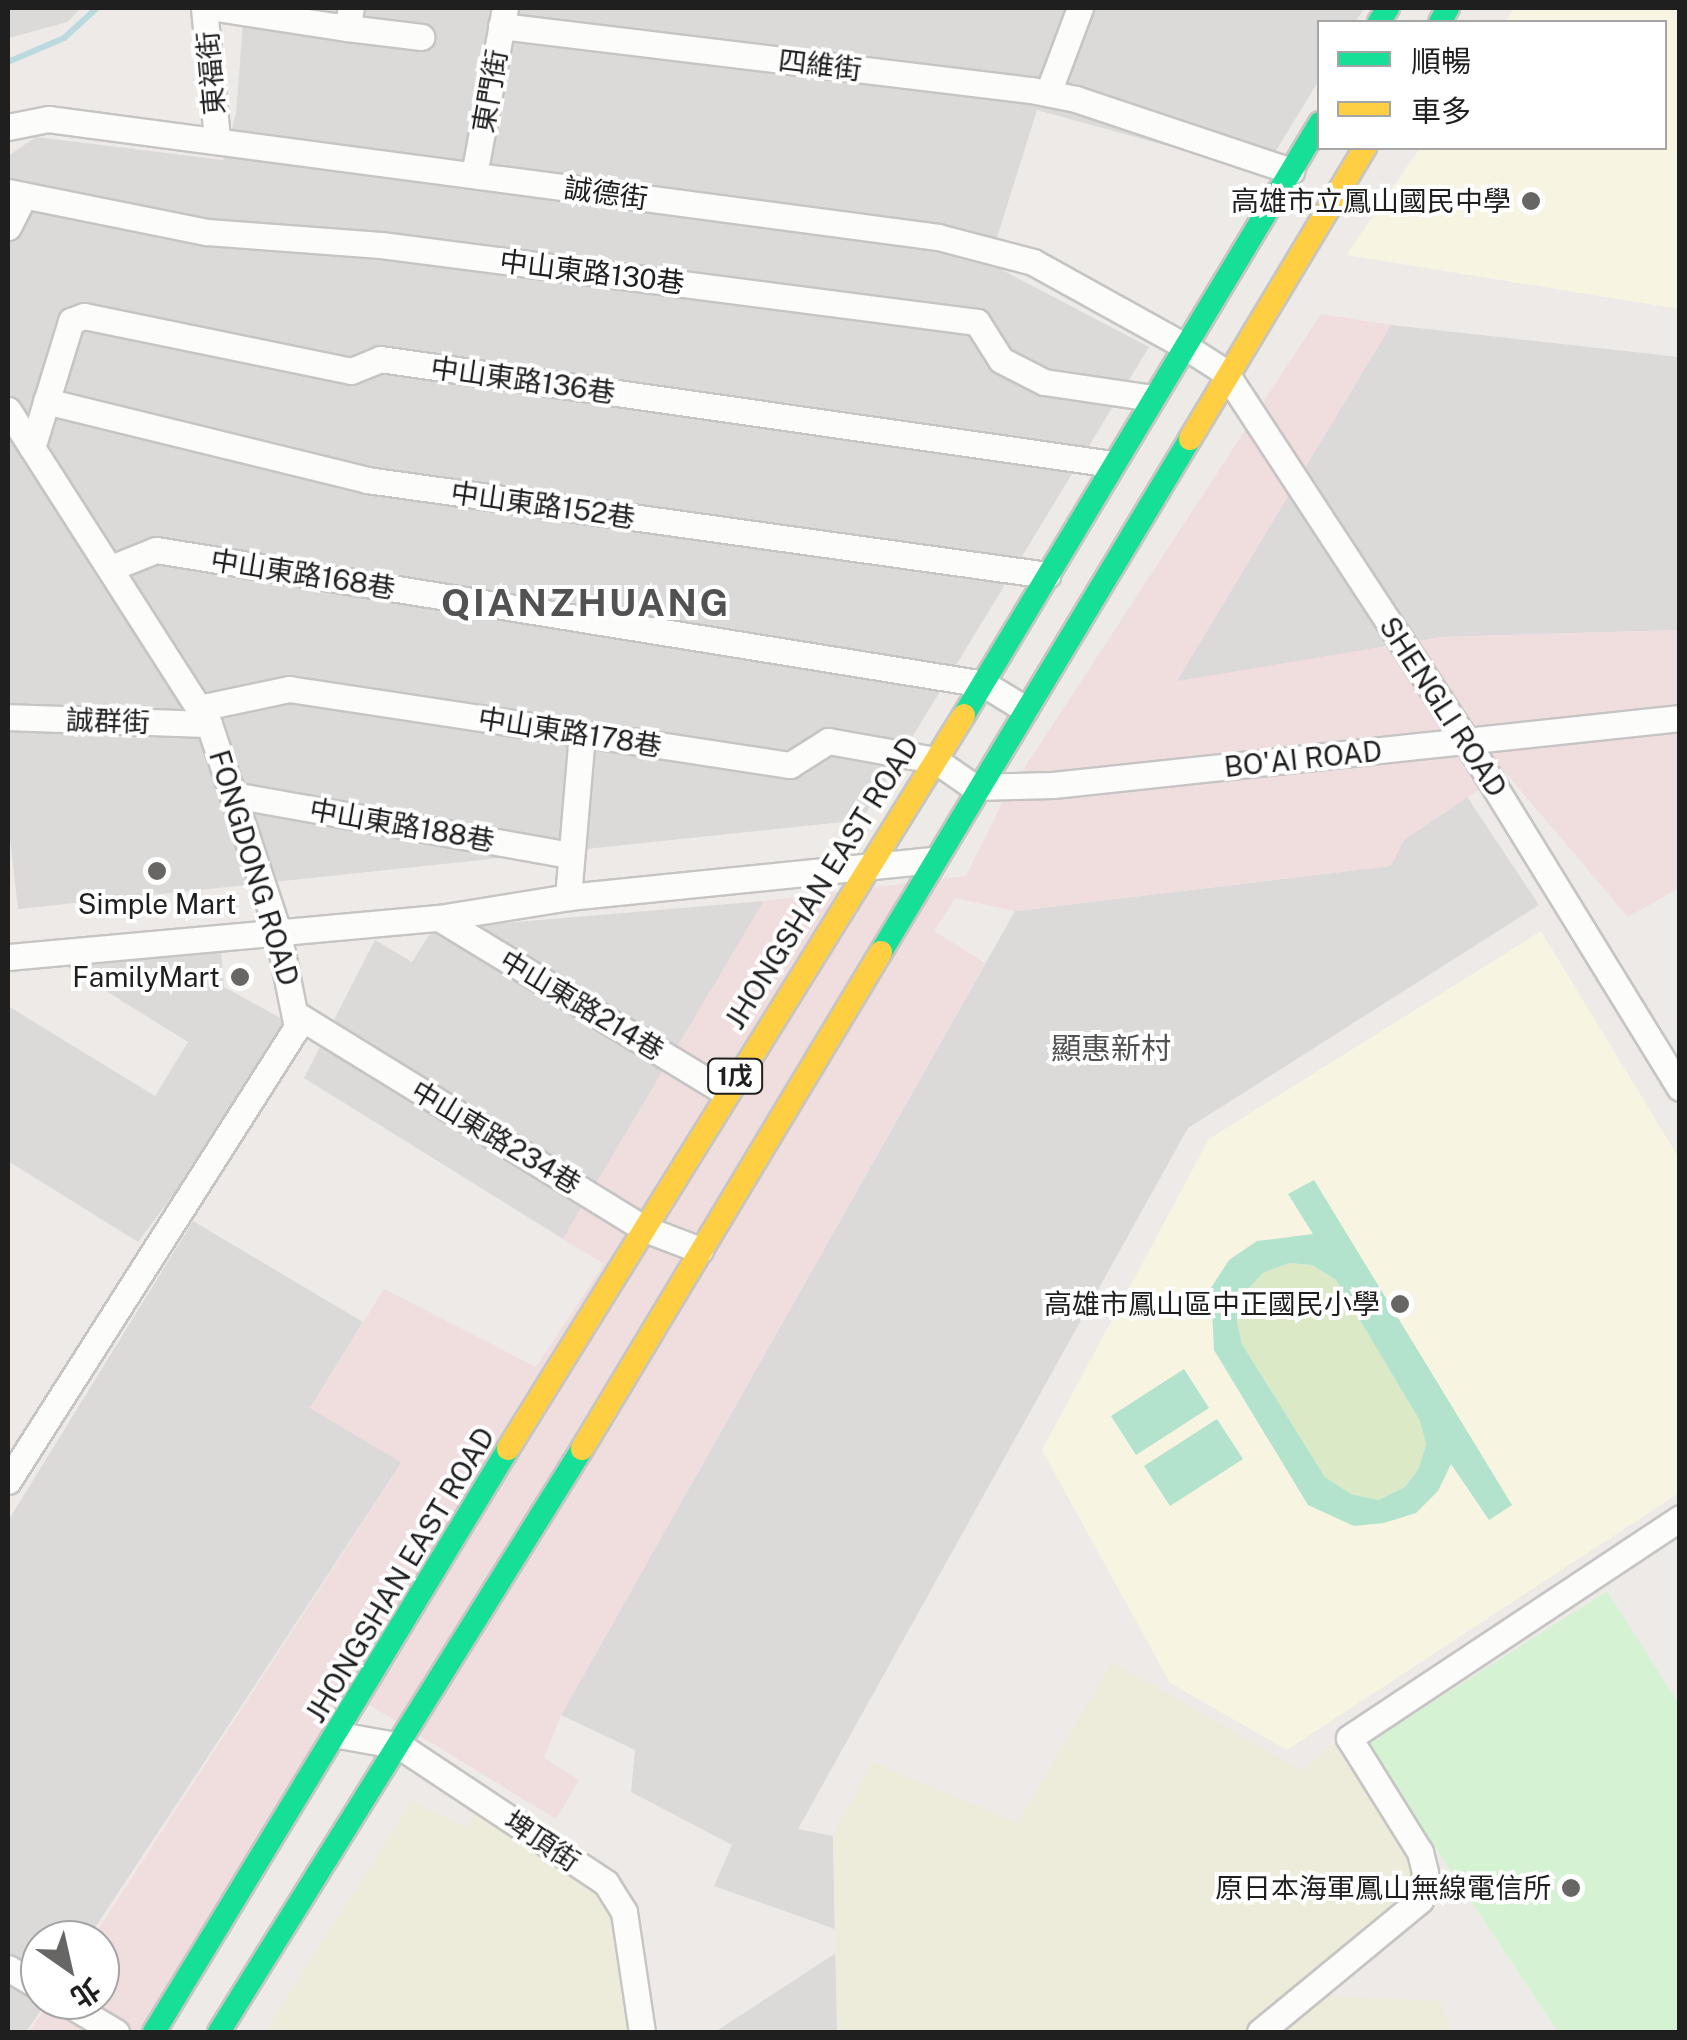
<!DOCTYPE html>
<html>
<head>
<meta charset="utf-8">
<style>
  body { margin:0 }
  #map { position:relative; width:1687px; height:2040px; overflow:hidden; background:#edeae7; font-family:"Public Sans","Noto Sans TC",sans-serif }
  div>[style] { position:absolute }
  .residential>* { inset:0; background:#dcdad9 }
  .commercial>* { inset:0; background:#efdedd }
  .education>* { inset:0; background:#f7f4e2 }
  .farmland>* { inset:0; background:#edecda }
  .grass>* { inset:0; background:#dbe9c6 }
  .park>* { inset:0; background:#d5f2d3 }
  .pitch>* { inset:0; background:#b3e3cc }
  .stream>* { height:6px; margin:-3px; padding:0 3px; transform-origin:3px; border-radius:3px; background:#bbdadf }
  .roads { filter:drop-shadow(2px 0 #c6c5c3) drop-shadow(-2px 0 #c6c5c3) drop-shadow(0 2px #c6c5c3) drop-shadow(0 -2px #c6c5c3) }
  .street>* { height:25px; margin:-12.5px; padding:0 12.5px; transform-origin:12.5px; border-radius:12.5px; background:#fcfcfb }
  .fast>* { height:22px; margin:-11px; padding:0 11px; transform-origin:11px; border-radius:11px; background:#16e098 }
  .slow>* { height:22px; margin:-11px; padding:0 11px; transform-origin:11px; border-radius:11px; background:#ffcf43 }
  .dots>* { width:28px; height:28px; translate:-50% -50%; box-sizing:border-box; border:5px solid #fff; border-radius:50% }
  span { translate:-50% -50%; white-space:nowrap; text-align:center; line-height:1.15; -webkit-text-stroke:8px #fff; paint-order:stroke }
  .shield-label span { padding:2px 8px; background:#fff; border:2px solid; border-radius:8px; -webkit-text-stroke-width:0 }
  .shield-label { font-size:25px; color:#1f1f1f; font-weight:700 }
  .street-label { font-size:28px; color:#1f1f1f }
  .poi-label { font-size:28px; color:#1f1f1f }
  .right { translate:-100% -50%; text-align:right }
  .neighbourhood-label { font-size:30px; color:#525252 }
  .district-label { font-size:38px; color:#525252; font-weight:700; letter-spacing:2.5px }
  .frame { position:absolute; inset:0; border:10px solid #1f1f1f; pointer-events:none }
  .legend { position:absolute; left:1317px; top:20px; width:350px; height:130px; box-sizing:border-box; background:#fff; border:2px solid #a5a5a5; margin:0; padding:12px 18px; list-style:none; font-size:30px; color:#1f1f1f }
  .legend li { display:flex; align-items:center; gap:20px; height:50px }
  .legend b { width:50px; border:2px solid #a5a5a5 }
  .north { position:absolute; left:20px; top:1920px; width:100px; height:100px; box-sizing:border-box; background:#fff; border:2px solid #a5a5a5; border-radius:50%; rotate:146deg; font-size:28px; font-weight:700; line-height:40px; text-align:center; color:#1f1f1f }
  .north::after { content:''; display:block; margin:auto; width:35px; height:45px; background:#676665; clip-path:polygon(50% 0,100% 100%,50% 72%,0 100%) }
</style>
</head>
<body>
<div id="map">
  <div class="residential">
    <i style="clip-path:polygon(8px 8px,81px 8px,67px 22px,9px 38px)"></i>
    <i style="clip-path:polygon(244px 8px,1365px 8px,1355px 22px,1320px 22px,1319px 80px,1263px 172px,1037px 110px,989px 263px,1149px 347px,862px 820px,18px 909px,8px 820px,8px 156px,36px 137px,223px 160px,236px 114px)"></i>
    <i style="clip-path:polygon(1391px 325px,1679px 357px,1679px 630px,1442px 637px,1176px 682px)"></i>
    <i style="clip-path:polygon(1464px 792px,1539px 905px,1188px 1128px,798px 1829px,833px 1836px,835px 1929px,714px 1886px,732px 1845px,631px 1792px,635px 1750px,561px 1715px,1015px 911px,1390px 866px,1403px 840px)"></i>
    <i style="clip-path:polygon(764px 901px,563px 1239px,304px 1078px,375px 940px,412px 962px,433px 929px)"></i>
    <i style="clip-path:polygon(221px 950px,224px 987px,297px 1027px,138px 1242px,8px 1161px,8px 1006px,155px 1096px,188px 1042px,56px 960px)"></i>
    <i style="clip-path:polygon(193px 1221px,363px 1322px,310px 1408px,402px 1462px,87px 1940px,40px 1940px,40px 2000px,48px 2000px,26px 2032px,8px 2032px,8px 1521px)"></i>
    <i style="clip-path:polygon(836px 1953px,837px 2032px,715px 2032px)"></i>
  </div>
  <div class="commercial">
    <i style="clip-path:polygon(1321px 314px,1391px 325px,1177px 681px,1442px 637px,1679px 630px,1679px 888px,1628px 917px,1505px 772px,1404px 840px,1391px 866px,1015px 911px,955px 898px,934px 931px,985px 963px,561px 1715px,544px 1758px,579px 1780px,556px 1819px,350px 1693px,140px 2032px,29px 2032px,51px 2000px,100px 2000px,100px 1940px,91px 1940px,402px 1463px,310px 1408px,384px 1289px,536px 1367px,604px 1264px,563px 1239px,764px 901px,966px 876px,1003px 801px)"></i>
  </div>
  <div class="education">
    <i style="clip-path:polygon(1515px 8px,1679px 8px,1679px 309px,1346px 255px,1420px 148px,1664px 148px,1664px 22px,1505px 22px)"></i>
    <i style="clip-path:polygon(1541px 931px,1679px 1158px,1679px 1493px,1287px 1750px,1170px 1683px,1042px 1450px,1209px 1139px)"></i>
  </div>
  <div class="farmland">
    <i style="clip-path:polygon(1112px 1662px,1302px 1771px,1333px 1743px,1442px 1901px,1326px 1996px,1440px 2001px,1452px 2032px,837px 2032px,833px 1836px,872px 1762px,1018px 1823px)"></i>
    <i style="clip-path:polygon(412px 1801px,467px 1828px,477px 1809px,612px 1904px,631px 2032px,265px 2032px)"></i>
  </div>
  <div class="grass">
    <i style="clip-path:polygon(1289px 1263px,1312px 1265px,1336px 1280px,1420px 1421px,1426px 1444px,1419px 1468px,1405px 1487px,1378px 1500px,1351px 1494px,1325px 1477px,1242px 1344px,1237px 1321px,1245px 1292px,1263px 1273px)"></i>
  </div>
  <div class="park">
    <i style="clip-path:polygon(1607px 1591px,1679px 1704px,1679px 2032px,1558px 2032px,1367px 1744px)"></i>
  </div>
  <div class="pitch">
    <i style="clip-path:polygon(evenodd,1314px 1180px,1512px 1505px,1489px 1520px,1451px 1464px,1438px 1491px,1416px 1513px,1384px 1523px,1354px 1526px,1308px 1505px,1214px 1350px,1211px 1288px,1229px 1260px,1257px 1241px,1313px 1234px,1288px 1194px,1314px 1180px,1289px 1263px,1312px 1265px,1336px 1280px,1420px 1421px,1426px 1444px,1419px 1468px,1405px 1487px,1378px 1500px,1351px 1494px,1325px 1477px,1242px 1344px,1237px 1321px,1245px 1292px,1263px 1273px,1289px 1263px)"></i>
    <i style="clip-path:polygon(1184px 1369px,1209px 1408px,1136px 1455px,1111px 1416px)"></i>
    <i style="clip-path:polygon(1217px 1419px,1243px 1459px,1170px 1506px,1144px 1466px)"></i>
  </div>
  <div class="stream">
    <i style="left:8px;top:62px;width:61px;rotate:-23.2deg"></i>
    <i style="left:64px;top:38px;width:45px;rotate:-42.3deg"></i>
  </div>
  <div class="roads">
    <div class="street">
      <i style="left:204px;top:8px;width:132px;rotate:84.3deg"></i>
      <i style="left:216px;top:8px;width:133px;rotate:8.7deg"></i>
      <i style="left:347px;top:28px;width:20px;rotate:-79deg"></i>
      <i style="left:501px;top:26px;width:534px;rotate:6.89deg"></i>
      <i style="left:1031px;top:90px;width:46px;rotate:11.3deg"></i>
      <i style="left:1076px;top:99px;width:227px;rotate:18.5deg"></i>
      <i style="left:347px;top:28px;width:75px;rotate:6.9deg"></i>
      <i style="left:1048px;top:93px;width:91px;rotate:-69.4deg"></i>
      <i style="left:8px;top:127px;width:41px;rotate:-11.3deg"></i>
      <i style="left:48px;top:119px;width:898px;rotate:7.55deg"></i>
      <i style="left:938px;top:237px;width:98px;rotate:14.7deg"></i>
      <i style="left:1033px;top:262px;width:171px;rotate:29deg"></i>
      <i style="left:1183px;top:345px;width:50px;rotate:32.7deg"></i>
      <i style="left:1225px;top:372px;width:442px;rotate:56.8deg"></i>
      <i style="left:1467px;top:742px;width:406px;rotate:58.4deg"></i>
      <i style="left:474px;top:175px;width:170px;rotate:-79.5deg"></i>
      <i style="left:8px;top:192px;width:203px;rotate:11.4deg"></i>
      <i style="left:207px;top:232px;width:174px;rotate:4.3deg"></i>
      <i style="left:381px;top:245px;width:601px;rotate:7.36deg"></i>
      <i style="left:977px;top:322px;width:45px;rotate:57.7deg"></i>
      <i style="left:1001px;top:360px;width:48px;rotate:27.1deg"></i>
      <i style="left:1044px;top:382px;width:109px;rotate:8.4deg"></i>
      <i style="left:8px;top:227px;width:35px;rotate:-63deg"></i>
      <i style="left:46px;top:401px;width:331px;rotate:13.8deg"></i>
      <i style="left:367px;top:480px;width:687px;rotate:7.95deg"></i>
      <i style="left:8px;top:410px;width:373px;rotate:57.4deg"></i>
      <i style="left:209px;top:724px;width:215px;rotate:71.6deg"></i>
      <i style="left:277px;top:928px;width:101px;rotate:78.6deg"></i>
      <i style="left:297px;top:1027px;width:538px;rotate:122.48deg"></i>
      <i style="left:32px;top:448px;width:133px;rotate:-72.9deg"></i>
      <i style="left:71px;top:321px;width:14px;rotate:-21deg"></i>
      <i style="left:84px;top:316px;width:273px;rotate:11.6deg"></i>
      <i style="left:351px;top:371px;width:31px;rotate:-22deg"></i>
      <i style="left:380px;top:359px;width:739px;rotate:8.16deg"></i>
      <i style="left:111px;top:568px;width:48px;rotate:-21.8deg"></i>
      <i style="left:156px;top:550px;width:839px;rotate:9.19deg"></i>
      <i style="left:984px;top:684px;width:48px;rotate:31.4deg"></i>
      <i style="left:199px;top:708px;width:92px;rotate:-11.9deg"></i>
      <i style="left:289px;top:689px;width:507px;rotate:8.63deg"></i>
      <i style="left:790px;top:765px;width:45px;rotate:-32.3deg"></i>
      <i style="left:828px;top:741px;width:109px;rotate:10.1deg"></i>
      <i style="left:935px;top:760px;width:47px;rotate:34.7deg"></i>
      <i style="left:974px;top:787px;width:79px;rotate:-1.5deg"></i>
      <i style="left:1053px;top:785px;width:631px;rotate:-6.1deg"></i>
      <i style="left:8px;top:717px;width:201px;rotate:2deg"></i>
      <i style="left:233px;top:795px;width:343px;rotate:10.1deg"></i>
      <i style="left:568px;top:897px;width:164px;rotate:-85.1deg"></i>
      <i style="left:439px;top:918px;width:335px;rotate:31.3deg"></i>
      <i style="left:8px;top:957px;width:433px;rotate:-5.2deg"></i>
      <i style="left:439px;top:918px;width:131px;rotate:-9.2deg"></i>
      <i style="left:568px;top:897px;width:366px;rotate:-5.8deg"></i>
      <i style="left:297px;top:1015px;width:409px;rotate:31.6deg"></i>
      <i style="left:645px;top:1229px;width:59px;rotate:20.9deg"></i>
      <i style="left:339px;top:1735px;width:62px;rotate:10.2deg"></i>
      <i style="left:400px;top:1746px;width:247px;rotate:33.6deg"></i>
      <i style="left:606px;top:1883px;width:34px;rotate:58deg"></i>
      <i style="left:624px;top:1912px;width:121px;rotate:81.5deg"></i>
      <i style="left:8px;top:1968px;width:37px;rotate:31deg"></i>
      <i style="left:62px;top:2000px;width:63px;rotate:30.7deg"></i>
      <i style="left:1260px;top:2032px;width:207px;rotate:-39.5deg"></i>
      <i style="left:1420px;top:1900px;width:28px;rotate:-80deg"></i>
      <i style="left:1425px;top:1872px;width:21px;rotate:-104deg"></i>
      <i style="left:1420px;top:1852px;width:134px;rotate:-121.9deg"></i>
      <i style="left:1349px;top:1738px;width:397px;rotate:-33.6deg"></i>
    </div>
    <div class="fast">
      <i style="left:1379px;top:22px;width:17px;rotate:-57deg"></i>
      <i style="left:1440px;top:22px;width:16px;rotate:-60deg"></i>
      <i style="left:964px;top:715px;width:691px;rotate:-58.98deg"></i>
      <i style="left:881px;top:952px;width:599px;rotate:-58.94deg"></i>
      <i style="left:154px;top:2032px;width:682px;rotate:-58.73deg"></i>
      <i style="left:219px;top:2032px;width:687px;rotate:-58.09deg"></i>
    </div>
    <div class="slow">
      <i style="left:1190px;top:439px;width:340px;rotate:-59deg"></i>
      <i style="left:508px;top:1449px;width:864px;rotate:-58.15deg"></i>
      <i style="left:582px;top:1449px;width:580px;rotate:-58.97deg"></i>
    </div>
  </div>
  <div class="dots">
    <i style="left:1531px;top:201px;background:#676665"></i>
    <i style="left:157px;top:871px;background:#676665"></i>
    <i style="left:240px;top:977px;background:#676665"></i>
    <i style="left:1400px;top:1304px;background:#676665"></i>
    <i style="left:1571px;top:1888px;background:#676665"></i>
  </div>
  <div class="shield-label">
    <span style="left:735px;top:1076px">1戊</span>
  </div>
  <div class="street-label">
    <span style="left:820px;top:65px;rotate:7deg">四維街</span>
    <span style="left:211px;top:73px;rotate:-95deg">東福街</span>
    <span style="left:490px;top:91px;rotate:-80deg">東門街</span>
    <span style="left:606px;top:193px;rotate:8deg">誠德街</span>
    <span style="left:592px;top:272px;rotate:7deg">中山東路130巷</span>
    <span style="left:523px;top:380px;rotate:8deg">中山東路136巷</span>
    <span style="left:543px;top:505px;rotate:8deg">中山東路152巷</span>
    <span style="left:303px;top:574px;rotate:9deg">中山東路168巷</span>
    <span style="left:1443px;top:707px;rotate:57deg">SHENGLI ROAD</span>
    <span style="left:108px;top:721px;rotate:2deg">誠群街</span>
    <span style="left:570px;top:732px;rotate:9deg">中山東路178巷</span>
    <span style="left:1303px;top:759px;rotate:-6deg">BO'AI ROAD</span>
    <span style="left:402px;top:825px;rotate:10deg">中山東路188巷</span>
    <span style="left:254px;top:868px;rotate:73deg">FONGDONG ROAD</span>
    <span style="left:822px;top:883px;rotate:-58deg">JHONGSHAN EAST ROAD</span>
    <span style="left:582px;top:1005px;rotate:31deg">中山東路214巷</span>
    <span style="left:496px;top:1137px;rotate:31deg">中山東路234巷</span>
    <span style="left:400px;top:1575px;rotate:-59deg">JHONGSHAN EAST ROAD</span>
    <span style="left:542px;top:1841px;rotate:34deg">埤頂街</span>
  </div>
  <div class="poi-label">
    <span class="right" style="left:1511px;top:201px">高雄市立鳳山國民中學</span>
    <span style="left:157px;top:904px">Simple Mart</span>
    <span class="right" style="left:220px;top:977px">FamilyMart</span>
    <span class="right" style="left:1380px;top:1304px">高雄市鳳山區中正國民小學</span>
    <span class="right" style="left:1551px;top:1888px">原日本海軍鳳山無線電信所</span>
  </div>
  <div class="neighbourhood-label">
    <span style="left:1111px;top:1048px">顯惠新村</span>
  </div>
  <div class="district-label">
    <span style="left:586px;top:603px">QIANZHUANG</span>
  </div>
  <div class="frame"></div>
  <ul class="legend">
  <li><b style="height:12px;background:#16e098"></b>順暢</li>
  <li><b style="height:12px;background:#ffcf43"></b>車多</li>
  </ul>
  <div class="north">北</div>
</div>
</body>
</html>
